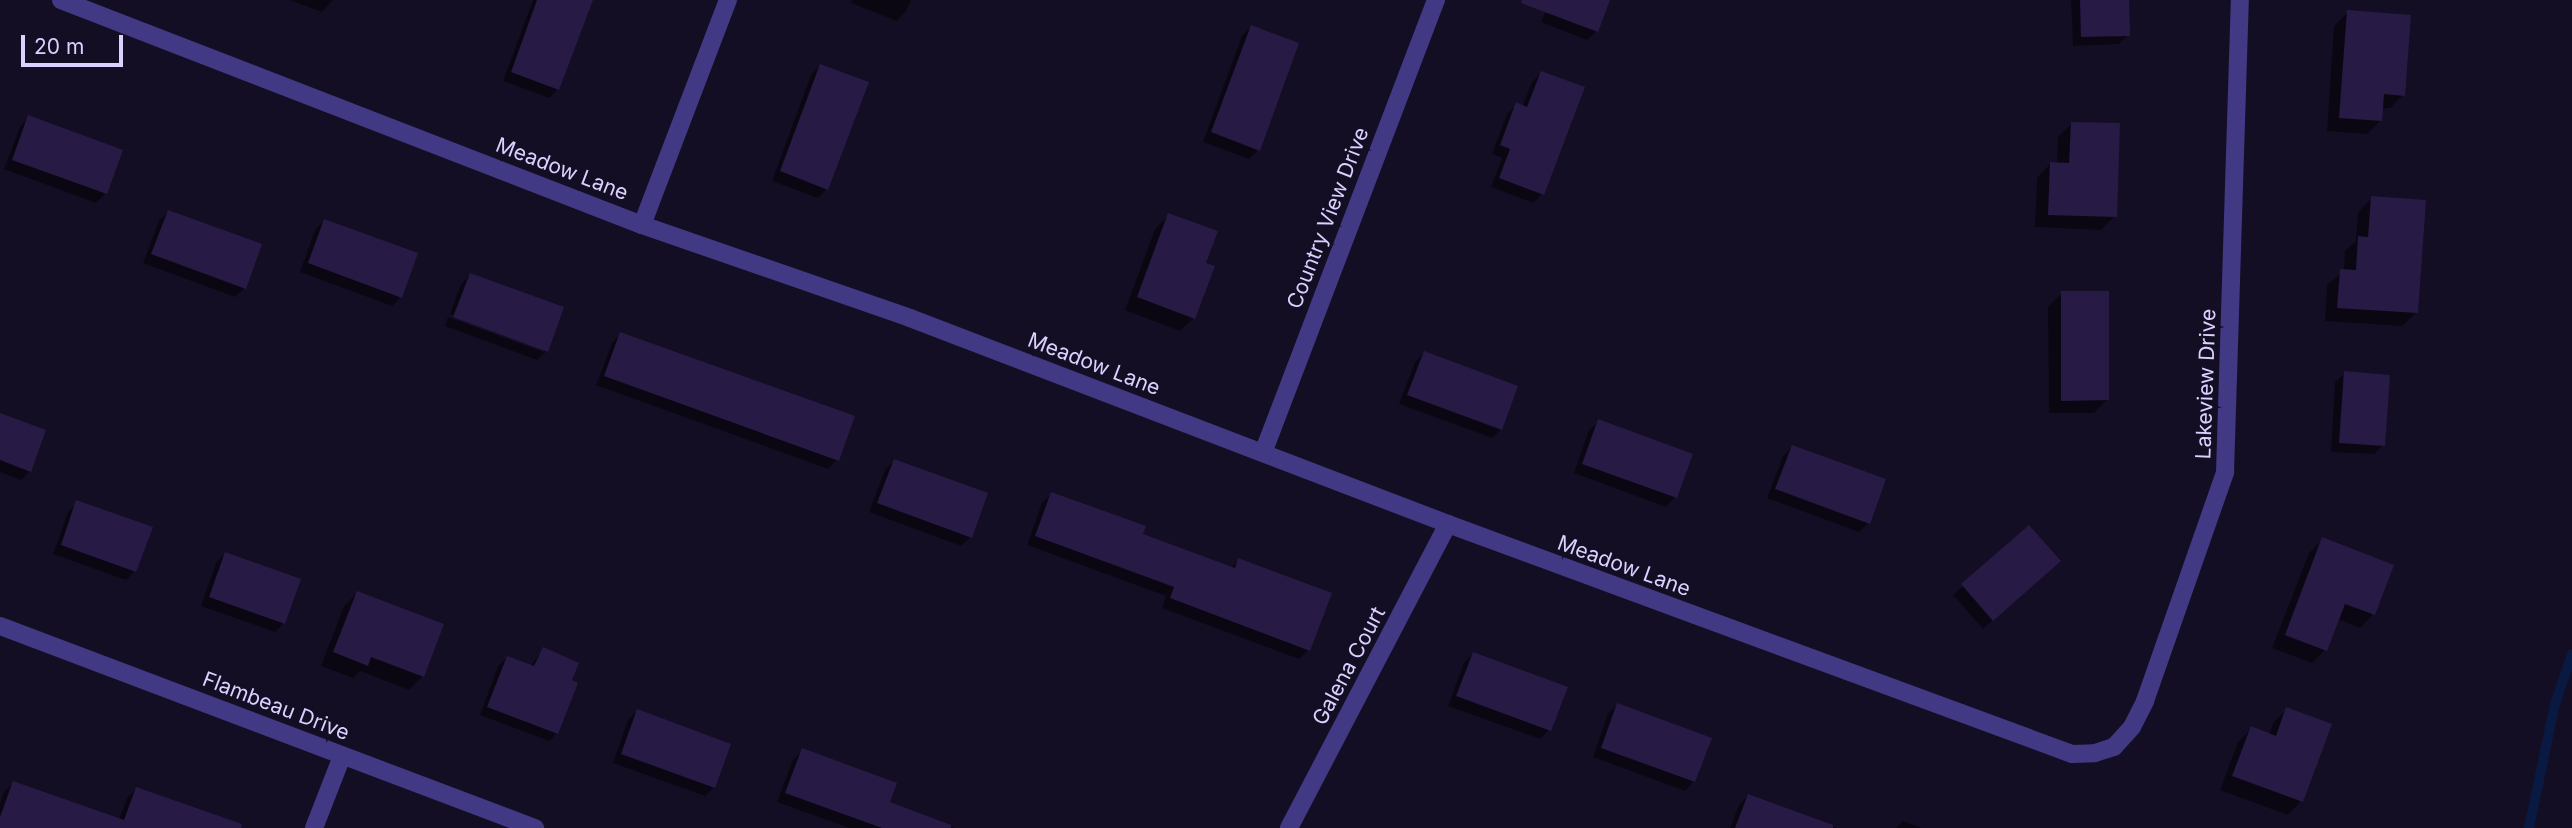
<!DOCTYPE html>
<html>
<head>
<meta charset="utf-8">
<style>
  body { margin:0 }
  #map { position:relative; width:2572px; height:828px; overflow:hidden; background:#140e24; font-family:Inter,sans-serif }
  div>[style] { position:absolute }
  .shadow>* { inset:0; background:#0007 }
  .stream>* { height:10px; margin:-5px; padding:0 5px; transform-origin:5px; border-radius:5px; background:#091942 }
  .building>* { inset:0; background:#271a45 }
  .minor>* { height:18px; margin:-9px; padding:0 9px; transform-origin:9px; border-radius:9px; background:#423984 }
  span { translate:-50% -50%; white-space:nowrap; text-align:center; line-height:1.15; -webkit-text-stroke:6px #140e24; paint-order:stroke }
  .street-label { font-size:21px; color:#dbd1ff }
  .scale { position:absolute; left:21px; top:35px; width:102px; height:32px; box-sizing:border-box; border:4px solid #dbd1ff; border-top:0; padding-left:9px; font-size:21px; line-height:24px; white-space:nowrap; color:#dbd1ff; -webkit-text-stroke:5px #140e24; paint-order:stroke }
</style>
</head>
<body>
<div id="map">
  <div class="shadow">
    <i style="clip-path:polygon(290px 0,333px 0,322px 12px)"></i>
    <i style="clip-path:polygon(533px 0,591px 0,558px 89px,549px 98px,503px 81px)"></i>
    <i style="clip-path:polygon(852px 0,911px 0,906px 11px,897px 21px,851px 3px)"></i>
    <i style="clip-path:polygon(1550px 0,1608px 0,1597px 31px,1587px 40px,1541px 22px)"></i>
    <i style="clip-path:polygon(2071px 0,2127px 0,2128px 35px,2119px 44px,2073px 46px)"></i>
    <i style="clip-path:polygon(2348px 12px,2403px 95px,2390px 108px,2381px 108px,2381px 120px,2367px 134px,2327px 131px,2334px 26px)"></i>
    <i style="clip-path:polygon(1251px 27px,1258px 150px,1249px 159px,1203px 142px,1242px 36px)"></i>
    <i style="clip-path:polygon(820px 66px,827px 189px,818px 198px,772px 181px,811px 75px)"></i>
    <i style="clip-path:polygon(1541px 73px,1542px 194px,1533px 203px,1491px 187px,1502px 158px,1492px 154px,1507px 114px,1516px 105px,1522px 107px,1532px 82px)"></i>
    <i style="clip-path:polygon(29px 117px,121px 151px,105px 194px,96px 203px,4px 169px,20px 127px)"></i>
    <i style="clip-path:polygon(2072px 123px,2115px 216px,2101px 230px,2035px 227px,2037px 178px,2050px 164px,2057px 164px,2058px 137px)"></i>
    <i style="clip-path:polygon(2372px 198px,2416px 313px,2402px 326px,2325px 321px,2327px 285px,2344px 271px,2345px 251px,2356px 241px,2358px 212px)"></i>
    <i style="clip-path:polygon(168px 212px,245px 288px,235px 297px,143px 263px,159px 221px)"></i>
    <i style="clip-path:polygon(1169px 215px,1194px 318px,1180px 331px,1125px 310px,1155px 229px)"></i>
    <i style="clip-path:polygon(324px 221px,401px 297px,392px 306px,300px 272px,315px 230px)"></i>
    <i style="clip-path:polygon(470px 275px,547px 351px,537px 360px,445px 326px,448px 317px,544px 352px,544px 348px,450px 314px,461px 284px)"></i>
    <i style="clip-path:polygon(2062px 293px,2107px 400px,2094px 413px,2049px 413px,2048px 307px)"></i>
    <i style="clip-path:polygon(621px 334px,837px 460px,828px 469px,596px 385px,612px 343px)"></i>
    <i style="clip-path:polygon(1424px 353px,1501px 429px,1492px 438px,1399px 404px,1415px 362px)"></i>
    <i style="clip-path:polygon(2345px 373px,2384px 445px,2374px 454px,2331px 452px,2335px 382px)"></i>
    <i style="clip-path:polygon(1599px 421px,1690px 455px,1675px 497px,1666px 507px,1574px 473px,1589px 430px)"></i>
    <i style="clip-path:polygon(0 422px,30px 471px,21px 480px,0 472px)"></i>
    <i style="clip-path:polygon(1792px 447px,1869px 523px,1859px 532px,1767px 498px,1783px 456px)"></i>
    <i style="clip-path:polygon(894px 461px,971px 537px,961px 546px,869px 512px,885px 470px)"></i>
    <i style="clip-path:polygon(1052px 494px,1141px 535px,1231px 568px,1239px 560px,1309px 650px,1299px 659px,1162px 608px,1166px 596px,1027px 545px,1042px 503px)"></i>
    <i style="clip-path:polygon(77px 502px,135px 571px,126px 580px,53px 554px,68px 512px)"></i>
    <i style="clip-path:polygon(2029px 527px,2050px 570px,1983px 629px,1953px 595px)"></i>
    <i style="clip-path:polygon(2323px 539px,2373px 614px,2360px 628px,2338px 619px,2325px 650px,2312px 663px,2272px 648px,2309px 553px)"></i>
    <i style="clip-path:polygon(225px 554px,284px 623px,275px 632px,201px 606px,216px 563px)"></i>
    <i style="clip-path:polygon(357px 593px,423px 676px,409px 690px,360px 671px,353px 678px,321px 666px,344px 606px)"></i>
    <i style="clip-path:polygon(543px 649px,569px 681px,557px 733px,549px 741px,480px 715px,498px 666px,507px 658px,530px 667px)"></i>
    <i style="clip-path:polygon(1473px 654px,1549px 730px,1540px 739px,1448px 706px,1464px 663px)"></i>
    <i style="clip-path:polygon(1617px 705px,1694px 781px,1685px 791px,1593px 757px,1608px 714px)"></i>
    <i style="clip-path:polygon(2287px 709px,2301px 801px,2288px 815px,2220px 790px,2238px 742px,2252px 728px,2269px 735px,2273px 723px)"></i>
    <i style="clip-path:polygon(637px 711px,714px 787px,705px 796px,613px 763px,628px 720px)"></i>
    <i style="clip-path:polygon(803px 750px,887px 803px,955px 828px,849px 828px,777px 802px,793px 760px)"></i>
    <i style="clip-path:polygon(14px 783px,80px 828px,0 828px,0 804px,4px 792px)"></i>
    <i style="clip-path:polygon(136px 789px,205px 828px,116px 828px,127px 798px)"></i>
    <i style="clip-path:polygon(1748px 796px,1837px 828px,1730px 828px,1739px 805px)"></i>
    <i style="clip-path:polygon(1903px 821px,1922px 828px,1896px 828px)"></i>
  </div>
  <div class="stream">
    <i style="left:2529px;top:828px;width:127px;rotate:-78.2deg"></i>
    <i style="left:2555px;top:704px;width:53px;rotate:-71.2deg"></i>
  </div>
  <div class="building">
    <i style="clip-path:polygon(537px 0,593px 0,559px 90px,511px 72px)"></i>
    <i style="clip-path:polygon(1522px 0,1610px 0,1598px 32px,1521px 3px)"></i>
    <i style="clip-path:polygon(2080px 0,2129px 0,2130px 36px,2081px 37px)"></i>
    <i style="clip-path:polygon(2347px 10px,2411px 15px,2405px 96px,2384px 94px,2382px 121px,2339px 118px)"></i>
    <i style="clip-path:polygon(1251px 25px,1299px 43px,1260px 151px,1211px 132px)"></i>
    <i style="clip-path:polygon(820px 64px,869px 82px,828px 190px,780px 171px)"></i>
    <i style="clip-path:polygon(1541px 71px,1585px 87px,1544px 195px,1499px 178px,1510px 149px,1500px 145px,1516px 102px,1527px 107px)"></i>
    <i style="clip-path:polygon(28px 115px,123px 150px,107px 194px,12px 160px)"></i>
    <i style="clip-path:polygon(2071px 122px,2120px 123px,2117px 217px,2048px 215px,2050px 162px,2069px 163px)"></i>
    <i style="clip-path:polygon(2371px 196px,2426px 200px,2418px 313px,2337px 308px,2340px 269px,2356px 270px,2358px 236px,2368px 237px)"></i>
    <i style="clip-path:polygon(168px 210px,262px 244px,246px 289px,151px 254px)"></i>
    <i style="clip-path:polygon(1168px 213px,1218px 231px,1206px 263px,1215px 266px,1195px 319px,1137px 297px)"></i>
    <i style="clip-path:polygon(324px 219px,418px 253px,402px 298px,308px 263px)"></i>
    <i style="clip-path:polygon(470px 273px,564px 307px,548px 352px,453px 317px)"></i>
    <i style="clip-path:polygon(2061px 291px,2109px 291px,2109px 400px,2061px 401px)"></i>
    <i style="clip-path:polygon(620px 332px,855px 416px,839px 461px,604px 376px)"></i>
    <i style="clip-path:polygon(1424px 351px,1518px 386px,1502px 430px,1407px 395px)"></i>
    <i style="clip-path:polygon(2344px 371px,2390px 375px,2385px 446px,2339px 443px)"></i>
    <i style="clip-path:polygon(0 413px,46px 430px,31px 472px,0 460px)"></i>
    <i style="clip-path:polygon(1598px 419px,1693px 454px,1677px 498px,1582px 464px)"></i>
    <i style="clip-path:polygon(1792px 445px,1886px 479px,1870px 524px,1775px 489px)"></i>
    <i style="clip-path:polygon(894px 459px,988px 493px,972px 538px,877px 503px)"></i>
    <i style="clip-path:polygon(1051px 492px,1146px 526px,1143px 534px,1235px 568px,1238px 558px,1332px 593px,1310px 651px,1170px 598px,1174px 587px,1035px 536px)"></i>
    <i style="clip-path:polygon(76px 500px,153px 527px,136px 572px,61px 545px)"></i>
    <i style="clip-path:polygon(2029px 525px,2061px 561px,1993px 621px,1961px 584px)"></i>
    <i style="clip-path:polygon(2322px 537px,2394px 565px,2375px 615px,2345px 604px,2327px 651px,2285px 635px)"></i>
    <i style="clip-path:polygon(225px 552px,301px 579px,285px 624px,209px 597px)"></i>
    <i style="clip-path:polygon(357px 591px,444px 624px,424px 677px,371px 657px,368px 666px,333px 652px)"></i>
    <i style="clip-path:polygon(543px 647px,579px 663px,572px 680px,578px 683px,558px 734px,487px 707px,507px 656px,534px 666px)"></i>
    <i style="clip-path:polygon(1473px 652px,1568px 687px,1551px 731px,1456px 696px)"></i>
    <i style="clip-path:polygon(1617px 703px,1712px 738px,1695px 782px,1601px 748px)"></i>
    <i style="clip-path:polygon(2286px 707px,2332px 724px,2303px 802px,2232px 776px,2251px 726px,2276px 736px)"></i>
    <i style="clip-path:polygon(637px 709px,731px 744px,715px 788px,621px 754px)"></i>
    <i style="clip-path:polygon(802px 748px,897px 783px,890px 802px,951px 825px,951px 828px,882px 828px,785px 793px)"></i>
    <i style="clip-path:polygon(13px 781px,124px 820px,136px 787px,242px 824px,241px 828px,0 828px,0 817px)"></i>
    <i style="clip-path:polygon(1748px 794px,1833px 825px,1833px 828px,1735px 828px)"></i>
  </div>
  <div class="minor">
    <i style="left:61px;top:0;width:623px;rotate:21.17deg"></i>
    <i style="left:642px;top:225px;width:284px;rotate:19.1deg"></i>
    <i style="left:910px;top:318px;width:576px;rotate:20.95deg"></i>
    <i style="left:1448px;top:524px;width:665px;rotate:20.23deg"></i>
    <i style="left:2072px;top:754px;width:23px;rotate:-2deg"></i>
    <i style="left:2095px;top:753px;width:20px;rotate:-18deg"></i>
    <i style="left:2114px;top:747px;width:27px;rotate:-48deg"></i>
    <i style="left:2132px;top:727px;width:29px;rotate:-63deg"></i>
    <i style="left:2145px;top:701px;width:243px;rotate:-70.7deg"></i>
    <i style="left:2225px;top:472px;width:472px;rotate:-88.2deg"></i>
    <i style="left:642px;top:225px;width:241px;rotate:-69.1deg"></i>
    <i style="left:1263px;top:453px;width:485px;rotate:-69.1deg"></i>
    <i style="left:0;top:626px;width:572px;rotate:20.69deg"></i>
    <i style="left:314px;top:828px;width:77px;rotate:-68.7deg"></i>
    <i style="left:1289px;top:828px;width:343px;rotate:-62.4deg"></i>
  </div>
  <div class="street-label">
    <span style="left:562px;top:169px;rotate:21deg">Meadow Lane</span>
    <span style="left:1328px;top:218px;rotate:-69deg">Country View Drive</span>
    <span style="left:1094px;top:364px;rotate:21deg">Meadow Lane</span>
    <span style="left:2206px;top:384px;rotate:-88deg">Lakeview Drive</span>
    <span style="left:1624px;top:566px;rotate:20deg">Meadow Lane</span>
    <span style="left:1349px;top:666px;rotate:-62deg">Galena Court</span>
    <span style="left:276px;top:706px;rotate:21deg">Flambeau Drive</span>
  </div>
  <div class="scale">20 m</div>
</div>
</body>
</html>
